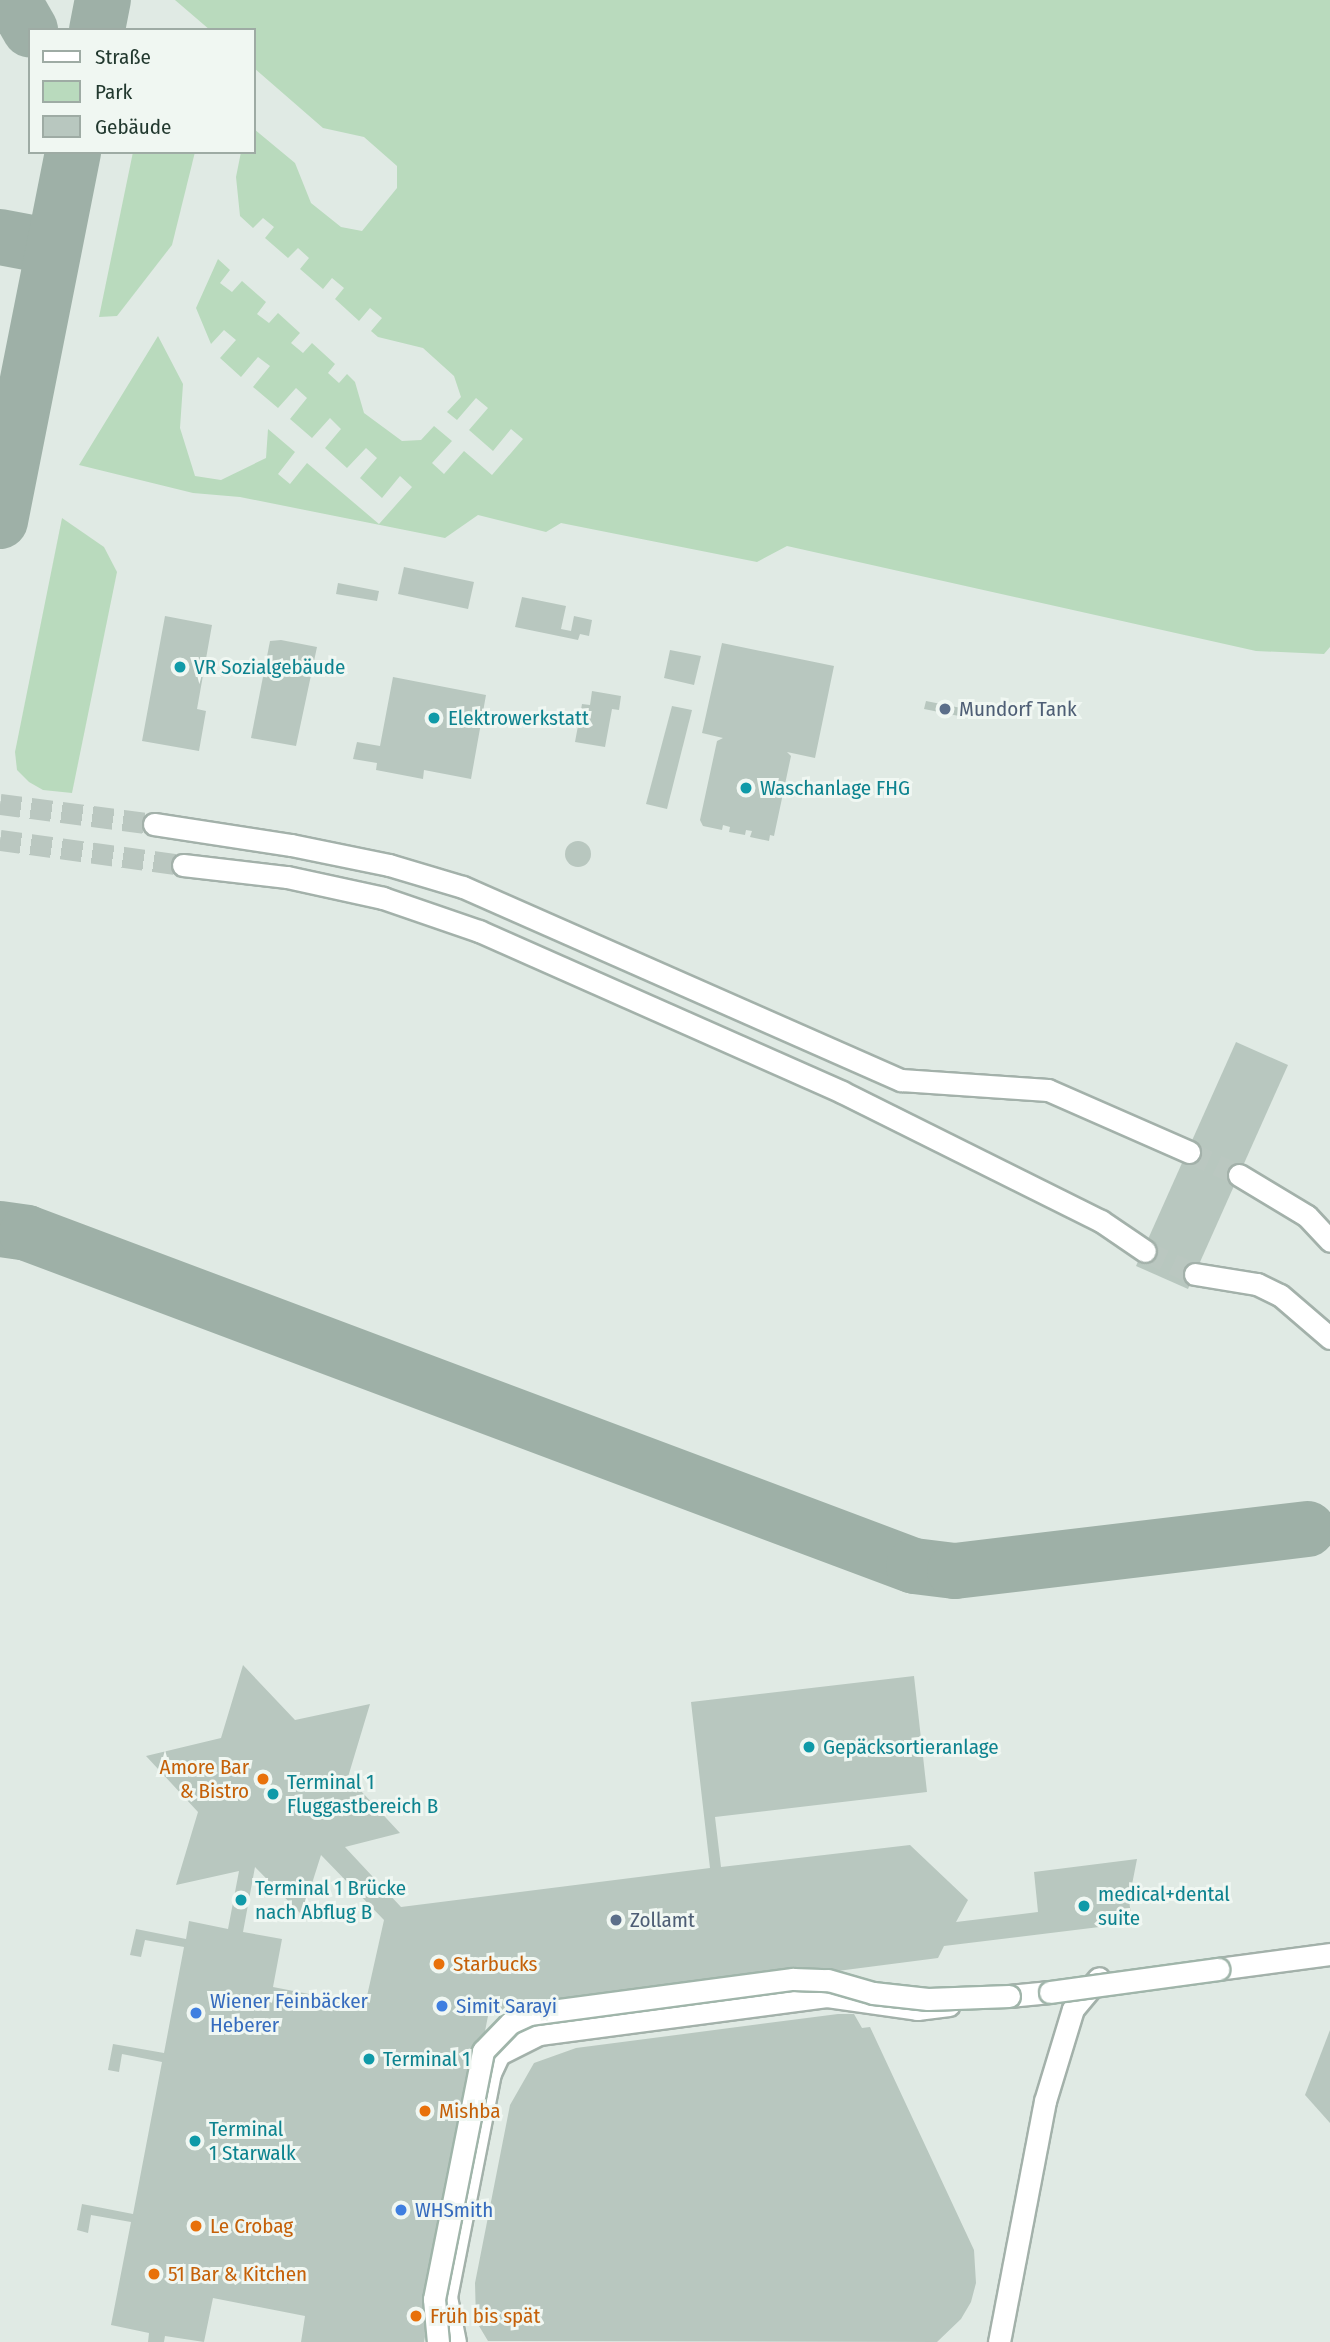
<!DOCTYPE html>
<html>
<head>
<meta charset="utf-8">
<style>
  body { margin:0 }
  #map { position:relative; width:1330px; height:2342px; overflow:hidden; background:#e0eae4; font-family:"Fira Sans Condensed",sans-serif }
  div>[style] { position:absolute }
  .green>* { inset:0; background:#b9dabd }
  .taxiway>* { height:56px; margin:-28px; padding:0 28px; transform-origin:28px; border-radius:28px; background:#9eb0a7 }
  .building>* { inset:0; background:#b8c7bf }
  .round { border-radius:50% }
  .street-tunnel>* { height:21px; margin-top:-10.5px; transform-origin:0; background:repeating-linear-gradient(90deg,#bac7c0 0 21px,transparent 0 31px) }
  .roads { filter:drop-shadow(2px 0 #a3b1aa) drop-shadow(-2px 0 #a3b1aa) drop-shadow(0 2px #a3b1aa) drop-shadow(0 -2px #a3b1aa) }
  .street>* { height:21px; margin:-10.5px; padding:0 10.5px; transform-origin:10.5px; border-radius:10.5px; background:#fff }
  .secondary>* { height:21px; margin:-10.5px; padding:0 10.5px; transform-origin:10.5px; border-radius:10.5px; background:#fff }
  .bridges { filter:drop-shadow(2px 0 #a0b5aa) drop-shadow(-2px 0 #a0b5aa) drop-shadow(0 2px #a0b5aa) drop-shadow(0 -2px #a0b5aa) }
  .secondary-bridge>* { height:21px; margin:-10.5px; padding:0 10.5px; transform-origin:10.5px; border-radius:10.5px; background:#fff }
  .dots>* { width:19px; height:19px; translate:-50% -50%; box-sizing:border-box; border:4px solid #f0f7f2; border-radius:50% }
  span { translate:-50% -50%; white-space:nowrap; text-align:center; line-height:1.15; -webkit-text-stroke:6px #f0f7f2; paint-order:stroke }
  .culture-label { font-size:21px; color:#0d838f }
  .left { translate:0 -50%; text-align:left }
  .service-label { font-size:21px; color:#4e5e75 }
  .food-label { font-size:21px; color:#c56008 }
  .right { translate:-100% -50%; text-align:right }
  .shop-label { font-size:21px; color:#366cbe }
  .legend { position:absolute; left:28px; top:28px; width:228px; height:126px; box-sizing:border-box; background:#f0f7f2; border:2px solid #9eaba4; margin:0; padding:9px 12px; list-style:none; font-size:21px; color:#22392f }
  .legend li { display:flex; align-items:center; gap:14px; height:35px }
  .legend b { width:35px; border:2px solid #9eaba4 }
</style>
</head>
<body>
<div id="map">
  <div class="green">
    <i style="clip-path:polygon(175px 0,1330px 0,1330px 647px,1324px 654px,1256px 651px,787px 546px,757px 562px,561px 523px,546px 532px,478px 515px,445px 538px,240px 497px,193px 493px,79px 465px,158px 336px,183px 384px,180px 428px,195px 476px,221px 480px,266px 458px,268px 429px,295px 452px,278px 474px,290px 484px,307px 463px,379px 524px,412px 487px,400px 476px,382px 498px,360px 478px,377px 458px,366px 448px,347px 468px,325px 448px,341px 429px,330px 418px,312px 438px,290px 419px,307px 398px,296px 388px,278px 408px,253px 387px,270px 366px,258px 357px,241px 377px,220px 358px,236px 340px,224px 330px,211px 344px,196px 308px,218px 259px,230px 270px,220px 283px,232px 292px,242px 281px,266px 302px,257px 314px,269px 323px,278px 313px,300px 333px,291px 343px,303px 353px,312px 343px,335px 364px,328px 373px,339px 383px,347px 374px,355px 382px,364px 413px,402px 441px,421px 440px,434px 426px,452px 441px,432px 463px,444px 474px,464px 451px,492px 475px,523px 439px,511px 429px,493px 451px,469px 430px,488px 408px,476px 398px,457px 420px,447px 412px,461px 397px,454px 376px,423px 348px,378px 337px,371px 331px,382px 318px,370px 308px,359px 321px,335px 299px,344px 288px,332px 278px,323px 289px,300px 269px,309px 258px,298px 248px,288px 258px,265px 238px,274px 227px,263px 218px,253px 228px,240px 216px,236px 177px,241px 152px,254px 152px,254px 129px,295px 163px,311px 203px,341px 227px,362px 231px,397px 188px,397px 166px,364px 137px,323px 128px,254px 68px,254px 30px,210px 30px)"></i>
    <i style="clip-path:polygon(133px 152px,195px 152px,172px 245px,117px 316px,99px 317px)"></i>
    <i style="clip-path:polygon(62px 518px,104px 547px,117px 572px,72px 793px,43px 790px,29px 782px,17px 770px,15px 752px)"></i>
  </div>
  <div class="taxiway">
    <i style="left:13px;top:0;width:34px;rotate:60deg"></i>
    <i style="left:97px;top:30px;width:31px;rotate:-79deg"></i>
    <i style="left:0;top:237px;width:54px;rotate:10.7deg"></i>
    <i style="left:0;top:521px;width:376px;rotate:-78.8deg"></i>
    <i style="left:0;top:1229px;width:27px;rotate:8deg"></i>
    <i style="left:27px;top:1233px;width:947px;rotate:20.58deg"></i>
    <i style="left:914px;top:1566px;width:41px;rotate:7deg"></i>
    <i style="left:955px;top:1571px;width:355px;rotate:-6.8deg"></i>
  </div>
  <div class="building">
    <i style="clip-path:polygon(404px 567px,474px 582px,468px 609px,398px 594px)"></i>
    <i style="clip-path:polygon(338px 583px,379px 591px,377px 601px,336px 594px)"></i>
    <i style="clip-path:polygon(522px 597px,566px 606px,561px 629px,571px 631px,574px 616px,592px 620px,589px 636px,580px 634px,578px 640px,515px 627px)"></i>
    <i style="clip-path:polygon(165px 616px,212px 625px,197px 709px,206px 711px,199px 751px,142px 741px)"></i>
    <i style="clip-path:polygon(281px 640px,317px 647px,296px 746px,251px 738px,270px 641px)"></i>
    <i style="clip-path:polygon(722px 643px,834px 666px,815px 758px,787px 752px,791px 756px,774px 836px,770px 835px,769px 841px,750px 837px,752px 831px,746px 830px,745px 835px,729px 832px,730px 827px,723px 825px,722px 830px,703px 826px,700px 820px,717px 741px,723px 738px,702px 733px)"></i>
    <i style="clip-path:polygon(670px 650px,701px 656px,694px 685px,664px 678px)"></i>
    <i style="clip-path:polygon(393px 677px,486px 695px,471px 779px,424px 770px,423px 779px,376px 770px,377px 763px,353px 759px,357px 742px,380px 746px)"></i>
    <i style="clip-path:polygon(592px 691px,621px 696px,619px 710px,612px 709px,605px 747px,575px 742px,582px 704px,590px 705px)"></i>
    <i style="clip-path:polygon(926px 701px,966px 709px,964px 717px,924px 709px)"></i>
    <i style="clip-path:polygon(672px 706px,692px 710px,667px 809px,646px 804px)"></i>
    <i class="round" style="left:565px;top:841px;width:26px;height:26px"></i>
    <i style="clip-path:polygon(1236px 1042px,1288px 1065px,1188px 1289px,1136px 1266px)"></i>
    <i style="clip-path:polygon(evenodd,243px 1665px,295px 1720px,370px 1704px,348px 1777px,400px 1833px,345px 1847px,401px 1907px,710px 1868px,691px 1702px,914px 1676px,927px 1792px,715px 1817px,721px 1867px,910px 1845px,968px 1900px,956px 1922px,1038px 1912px,1034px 1872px,1137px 1859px,1129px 1900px,1132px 1923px,944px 1946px,938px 1958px,488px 2016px,424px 2342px,301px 2342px,305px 2316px,213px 2298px,204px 2342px,165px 2336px,164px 2342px,148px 2342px,149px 2333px,111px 2325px,131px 2222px,91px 2215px,88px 2233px,77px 2230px,82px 2204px,133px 2214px,162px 2062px,122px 2054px,119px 2072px,108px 2070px,113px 2044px,164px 2053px,184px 1947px,145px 1940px,141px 1957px,130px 1955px,136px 1929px,186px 1939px,189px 1921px,228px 1929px,239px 1871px,176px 1885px,198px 1812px,146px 1756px,221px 1738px,243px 1665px,321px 1855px,384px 1920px,365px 2005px,273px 1987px,282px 1939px,243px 1932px,255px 1867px,302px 1915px,321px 1855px)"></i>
    <i style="clip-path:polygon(838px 2014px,854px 2014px,862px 2028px,870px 2027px,974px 2250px,976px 2283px,971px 2302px,961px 2319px,937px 2342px,488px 2341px,476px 2321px,475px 2283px,510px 2105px,534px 2063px,576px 2048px)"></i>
    <i style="clip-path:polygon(1330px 2030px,1330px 2123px,1305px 2095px)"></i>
  </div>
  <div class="street-tunnel">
    <i style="left:0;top:804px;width:155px;rotate:7.4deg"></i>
    <i style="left:0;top:840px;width:185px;rotate:7.8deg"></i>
    <i style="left:1189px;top:1152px;width:55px;rotate:24.7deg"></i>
    <i style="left:1145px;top:1251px;width:55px;rotate:24.7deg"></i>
  </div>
  <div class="roads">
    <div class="street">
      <i style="left:154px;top:824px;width:139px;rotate:8.7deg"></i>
      <i style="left:291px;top:845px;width:100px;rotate:11.5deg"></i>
      <i style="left:389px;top:865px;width:77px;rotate:16.6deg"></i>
      <i style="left:463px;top:887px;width:479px;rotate:23.8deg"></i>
      <i style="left:901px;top:1080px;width:147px;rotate:3.9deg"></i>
      <i style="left:1048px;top:1090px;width:154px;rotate:23.7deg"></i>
      <i style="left:183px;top:865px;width:105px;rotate:6.6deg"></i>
      <i style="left:287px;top:877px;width:98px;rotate:12.3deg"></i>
      <i style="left:383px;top:898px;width:102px;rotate:19deg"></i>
      <i style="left:479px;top:931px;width:397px;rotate:23.9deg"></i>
      <i style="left:842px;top:1092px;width:289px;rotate:26.5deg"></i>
      <i style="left:1101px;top:1221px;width:53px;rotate:34.3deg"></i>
      <i style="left:1239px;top:1175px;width:79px;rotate:31.1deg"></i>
      <i style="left:1307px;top:1216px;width:34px;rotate:47deg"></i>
      <i style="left:1195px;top:1274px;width:63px;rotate:9.2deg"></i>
      <i style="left:1257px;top:1284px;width:25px;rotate:26deg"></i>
      <i style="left:1280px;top:1295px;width:66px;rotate:40.7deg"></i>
      <i style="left:455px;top:2342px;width:46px;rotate:-101.3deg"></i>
      <i style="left:446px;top:2297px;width:228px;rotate:-78.9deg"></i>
      <i style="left:490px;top:2073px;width:21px;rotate:-65deg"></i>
      <i style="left:499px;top:2054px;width:45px;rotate:-26.6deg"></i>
      <i style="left:539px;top:2034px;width:290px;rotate:-7.5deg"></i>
      <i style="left:827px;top:1996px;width:91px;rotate:8.2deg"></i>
      <i style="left:917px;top:2009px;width:32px;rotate:-7deg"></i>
      <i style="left:999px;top:2342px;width:245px;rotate:-79.2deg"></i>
      <i style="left:1045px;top:2101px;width:96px;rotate:-73.1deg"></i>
      <i style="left:1073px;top:2009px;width:40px;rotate:-50deg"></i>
    </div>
    <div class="secondary">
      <i style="left:1218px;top:1969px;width:113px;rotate:-7.6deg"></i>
      <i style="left:1009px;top:1996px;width:41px;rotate:-5.6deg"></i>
    </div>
  </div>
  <div class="bridges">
    <div class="secondary-bridge">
      <i style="left:1050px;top:1992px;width:170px;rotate:-7.8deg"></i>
      <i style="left:438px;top:2342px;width:43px;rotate:-95.3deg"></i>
      <i style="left:434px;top:2299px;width:253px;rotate:-78.8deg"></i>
      <i style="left:483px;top:2051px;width:39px;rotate:-46deg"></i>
      <i style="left:510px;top:2023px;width:21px;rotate:-25deg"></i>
      <i style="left:529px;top:2014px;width:266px;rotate:-7.6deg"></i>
      <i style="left:793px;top:1979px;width:35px;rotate:2deg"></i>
      <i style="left:828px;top:1980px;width:47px;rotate:16.1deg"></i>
      <i style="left:873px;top:1993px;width:55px;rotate:6.2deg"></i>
      <i style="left:928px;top:1999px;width:81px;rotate:-2.1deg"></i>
    </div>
  </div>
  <div class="dots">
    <i style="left:180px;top:667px;background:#0f9aa8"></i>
    <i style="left:945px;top:709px;background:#5c6f8a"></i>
    <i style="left:434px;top:718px;background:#0f9aa8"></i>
    <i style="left:746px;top:788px;background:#0f9aa8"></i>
    <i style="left:809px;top:1747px;background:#0f9aa8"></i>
    <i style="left:263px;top:1779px;background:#e8710a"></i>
    <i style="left:273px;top:1794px;background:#0f9aa8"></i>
    <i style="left:241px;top:1900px;background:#0f9aa8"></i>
    <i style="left:1084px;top:1906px;background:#0f9aa8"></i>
    <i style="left:616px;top:1920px;background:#5c6f8a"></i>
    <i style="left:439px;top:1964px;background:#e8710a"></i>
    <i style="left:442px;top:2006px;background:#3f7fe0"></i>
    <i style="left:196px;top:2013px;background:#3f7fe0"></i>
    <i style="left:369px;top:2059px;background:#0f9aa8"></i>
    <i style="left:425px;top:2111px;background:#e8710a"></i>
    <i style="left:195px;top:2141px;background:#0f9aa8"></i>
    <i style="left:401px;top:2210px;background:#3f7fe0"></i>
    <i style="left:196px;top:2226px;background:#e8710a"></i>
    <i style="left:154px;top:2274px;background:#e8710a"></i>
    <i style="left:416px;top:2316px;background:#e8710a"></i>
  </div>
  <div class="culture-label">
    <span class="left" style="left:194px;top:667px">VR Sozialgebäude</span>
    <span class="left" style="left:448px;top:718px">Elektrowerkstatt</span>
    <span class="left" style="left:760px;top:788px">Waschanlage FHG</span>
    <span class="left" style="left:823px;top:1747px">Gepäcksortieranlage</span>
    <span class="left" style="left:287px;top:1794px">Terminal 1<br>Fluggastbereich B</span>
    <span class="left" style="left:255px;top:1900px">Terminal 1 Brücke<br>nach Abflug B</span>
    <span class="left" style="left:1098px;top:1906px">medical+dental<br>suite</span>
    <span class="left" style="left:383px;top:2059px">Terminal 1</span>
    <span class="left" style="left:209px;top:2141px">Terminal<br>1 Starwalk</span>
  </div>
  <div class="service-label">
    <span class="left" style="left:959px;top:709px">Mundorf Tank</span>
    <span class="left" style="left:630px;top:1920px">Zollamt</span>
  </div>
  <div class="food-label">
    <span class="right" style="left:249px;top:1779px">Amore Bar<br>&amp; Bistro</span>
    <span class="left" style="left:453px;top:1964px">Starbucks</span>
    <span class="left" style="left:439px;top:2111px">Mishba</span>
    <span class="left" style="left:210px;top:2226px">Le Crobag</span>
    <span class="left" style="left:168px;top:2274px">51 Bar &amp; Kitchen</span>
    <span class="left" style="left:430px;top:2316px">Früh bis spät</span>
  </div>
  <div class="shop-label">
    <span class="left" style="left:210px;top:2013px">Wiener Feinbäcker<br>Heberer</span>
    <span class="left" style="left:456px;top:2006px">Simit Sarayi</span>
    <span class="left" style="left:415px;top:2210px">WHSmith</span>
  </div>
  <ul class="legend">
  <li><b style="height:9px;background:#fff"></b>Straße</li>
  <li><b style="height:19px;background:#b9dabd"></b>Park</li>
  <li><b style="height:19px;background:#b8c7bf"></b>Gebäude</li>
  </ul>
</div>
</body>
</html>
